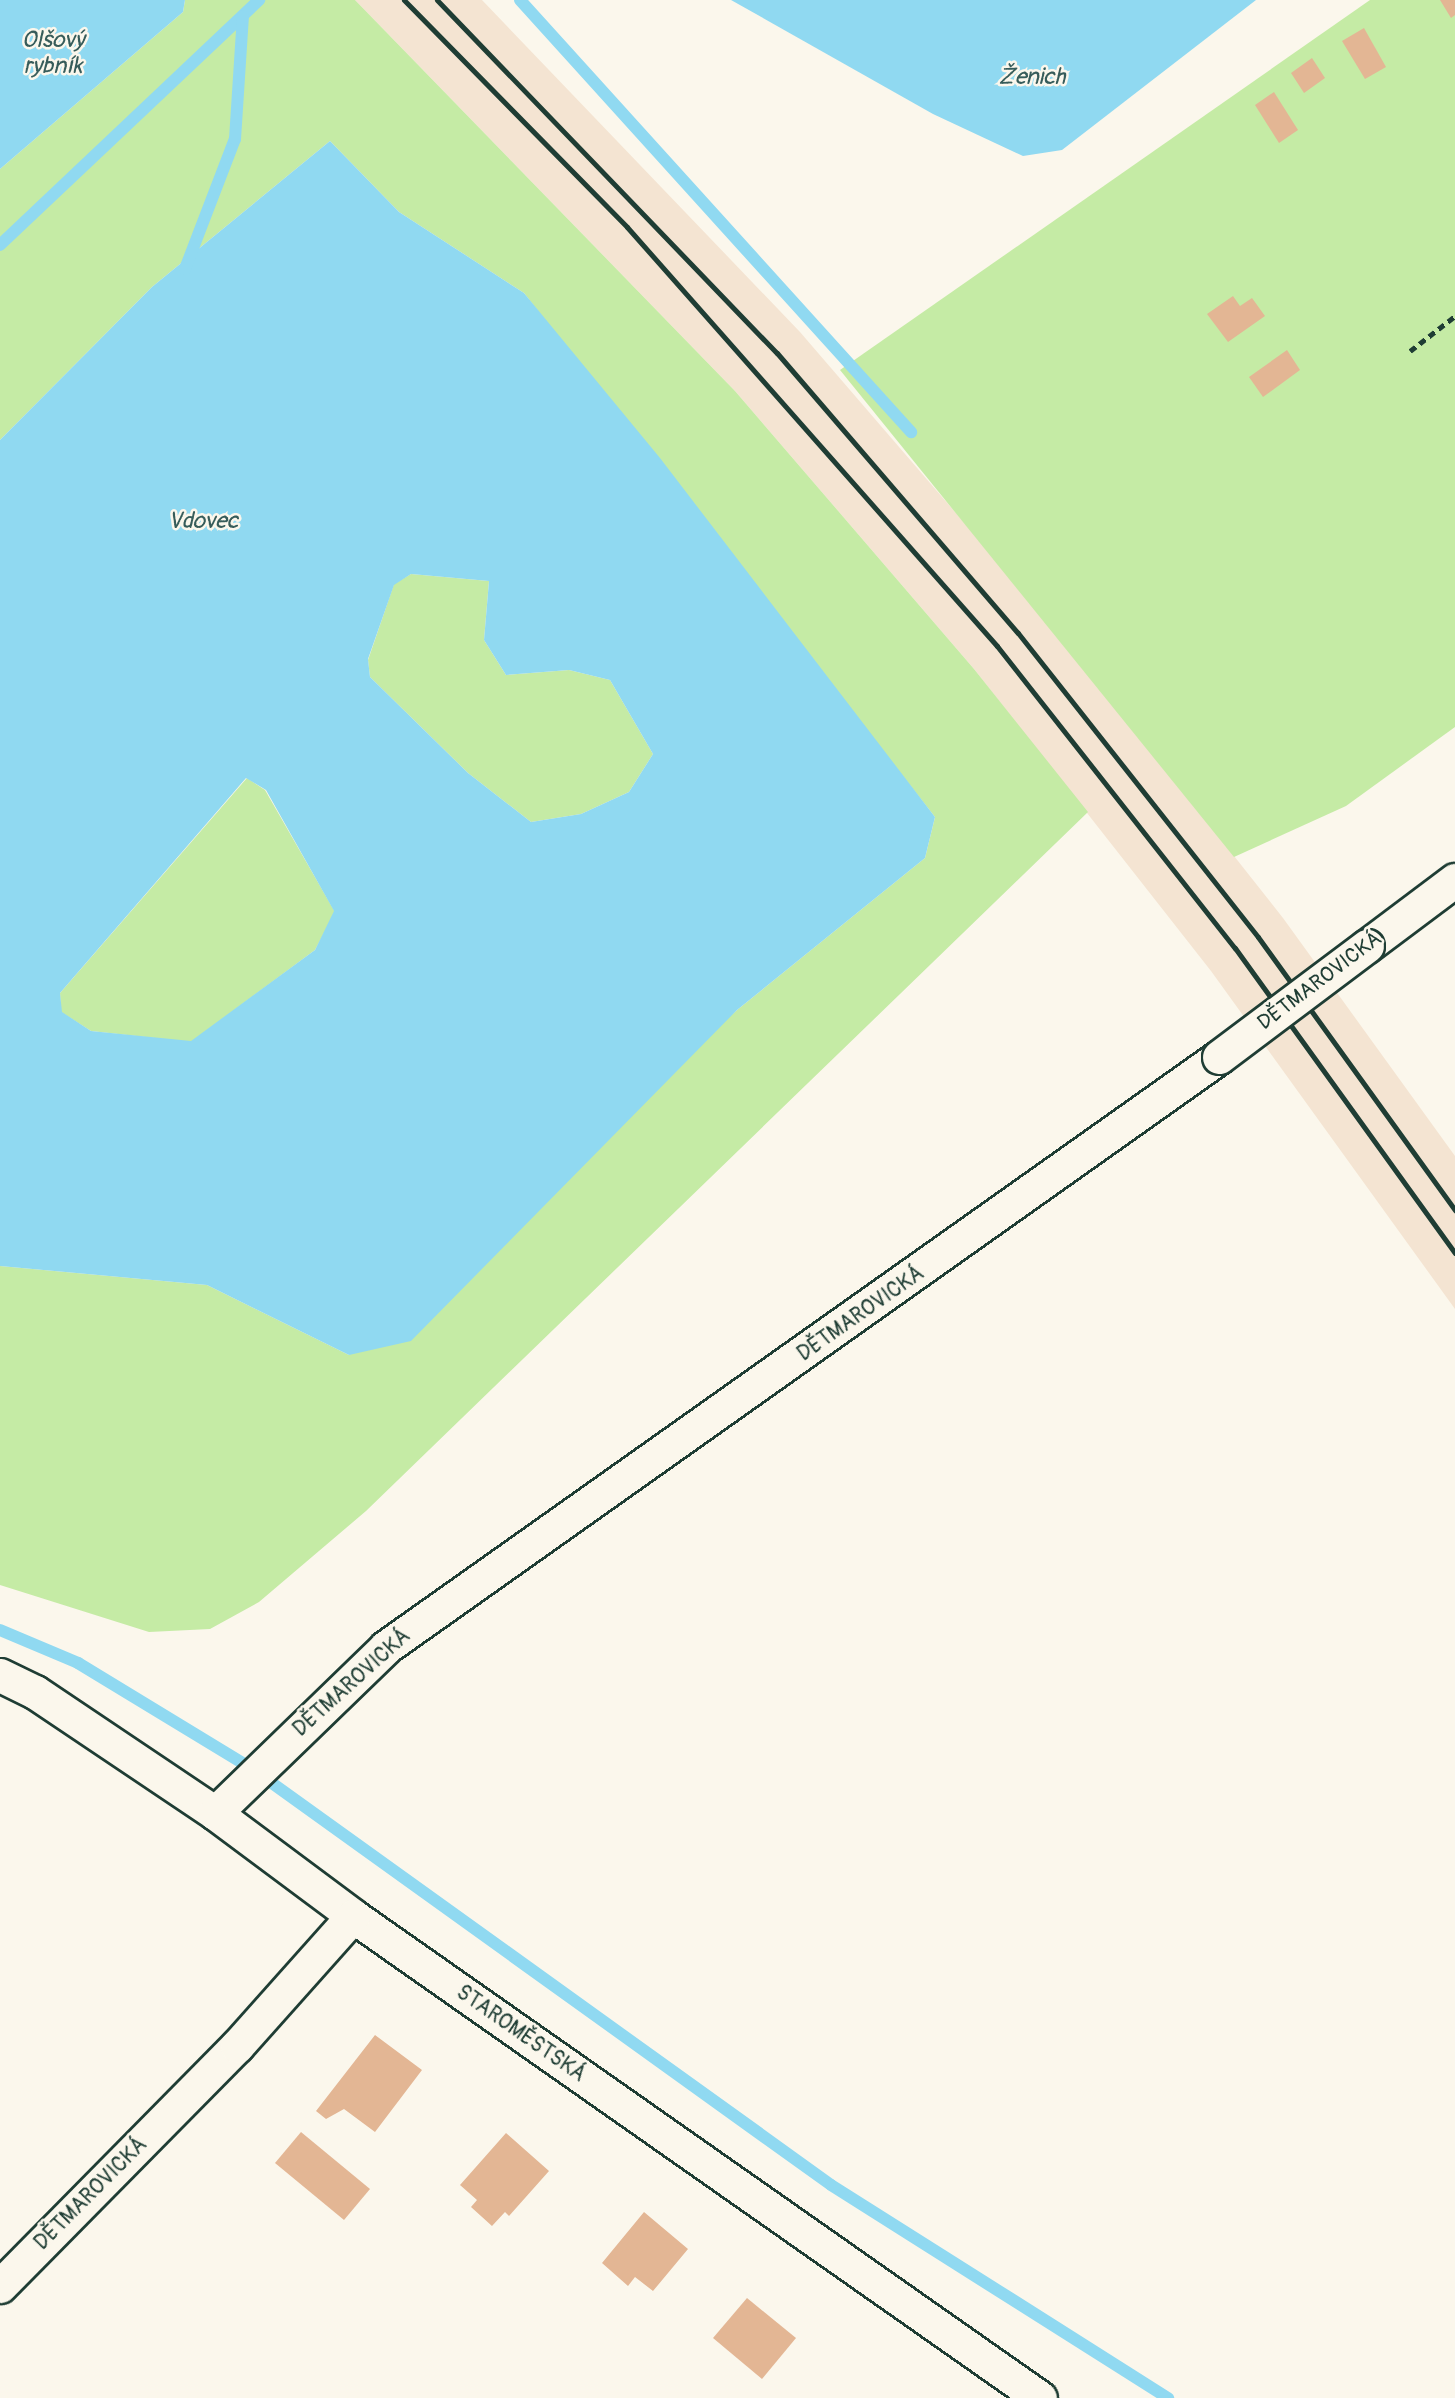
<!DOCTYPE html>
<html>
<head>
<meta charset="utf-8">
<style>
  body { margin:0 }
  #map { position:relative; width:1455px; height:2398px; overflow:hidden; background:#fbf7ec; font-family:Pangolin,sans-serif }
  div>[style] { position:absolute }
  .built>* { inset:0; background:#f4e4d2 }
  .green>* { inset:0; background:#c5eba5 }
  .water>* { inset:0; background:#90d9f1 }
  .stream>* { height:12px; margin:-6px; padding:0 6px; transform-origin:6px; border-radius:6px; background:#90d9f1 }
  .building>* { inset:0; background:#e3b694 }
  .path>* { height:4.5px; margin-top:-2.25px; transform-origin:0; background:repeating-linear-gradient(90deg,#1f3d34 0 7px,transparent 0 12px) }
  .roads { filter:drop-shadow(2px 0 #1f3d34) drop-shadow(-2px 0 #1f3d34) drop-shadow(0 2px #1f3d34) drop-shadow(0 -2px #1f3d34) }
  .street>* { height:33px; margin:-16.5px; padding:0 16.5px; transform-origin:16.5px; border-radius:16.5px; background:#fbf7ec }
  .rail>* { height:5px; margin:-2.5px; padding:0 2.5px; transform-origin:2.5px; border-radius:2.5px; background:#1f3d34 }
  .bridges { filter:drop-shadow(2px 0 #1f3d34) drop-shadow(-2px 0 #1f3d34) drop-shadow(0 2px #1f3d34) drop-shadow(0 -2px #1f3d34) }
  .street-bridge>* { height:33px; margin:-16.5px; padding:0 16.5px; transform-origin:16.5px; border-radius:16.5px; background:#fbf7ec }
  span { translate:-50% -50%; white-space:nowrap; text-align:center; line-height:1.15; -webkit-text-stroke:5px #fbf7ec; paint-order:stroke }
  .street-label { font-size:21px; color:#1f3d34 }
  .water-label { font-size:23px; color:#365c5a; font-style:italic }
</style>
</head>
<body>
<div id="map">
  <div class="built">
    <i style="clip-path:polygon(355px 0,482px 0,800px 332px,1042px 613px,1283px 918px,1455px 1156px,1455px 1309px,1211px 971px,974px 669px,735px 391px)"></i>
  </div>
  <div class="green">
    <i style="clip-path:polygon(185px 0,355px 0,735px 391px,974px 669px,1088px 812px,366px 1511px,259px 1602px,210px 1629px,149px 1632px,0 1585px,0 1266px,207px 1285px,349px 1355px,737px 1010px,925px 858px,935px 817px,524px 293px,399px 212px,330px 141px,152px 287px,0 440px,0 169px,183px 12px)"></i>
    <i style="clip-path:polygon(1370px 0,1455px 0,1455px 727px,1346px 806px,1234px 857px,840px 370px)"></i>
    <i style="clip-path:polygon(411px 574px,489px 581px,484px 640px,506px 675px,569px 670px,610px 680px,653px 754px,629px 792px,581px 814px,531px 822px,468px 773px,370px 677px,368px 660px,394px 584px)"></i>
    <i style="clip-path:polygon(247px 778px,265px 790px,335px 912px,315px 950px,191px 1042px,91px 1031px,61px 1012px,60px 993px)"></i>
  </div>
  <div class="water">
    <i style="clip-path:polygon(0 0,185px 0,183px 12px,0 169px)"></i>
    <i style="clip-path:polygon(731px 0,1256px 0,1062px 150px,1023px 156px,933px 114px)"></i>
    <i style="clip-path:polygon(evenodd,330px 141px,399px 212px,524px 293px,660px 458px,935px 817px,925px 858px,737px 1010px,411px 1341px,349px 1355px,207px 1285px,0 1266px,0 440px,152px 287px,330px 141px,411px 574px,489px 581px,484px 640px,506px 675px,569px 670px,610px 680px,653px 754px,629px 792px,581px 814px,531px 822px,468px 773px,370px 677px,368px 659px,394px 585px,411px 574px,330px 141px,246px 778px,266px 790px,334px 911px,315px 950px,191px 1041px,91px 1031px,62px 1012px,60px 993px,246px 778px)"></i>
  </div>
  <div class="stream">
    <i style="left:520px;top:0;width:583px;rotate:47.85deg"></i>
    <i style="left:0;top:245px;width:357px;rotate:-43.4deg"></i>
    <i style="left:185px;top:269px;width:139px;rotate:-69deg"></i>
    <i style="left:235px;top:139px;width:123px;rotate:-86.3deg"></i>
    <i style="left:0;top:1630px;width:85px;rotate:22.9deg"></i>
    <i style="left:78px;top:1663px;width:202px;rotate:31.3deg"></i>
    <i style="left:251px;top:1768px;width:714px;rotate:35.71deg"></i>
    <i style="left:831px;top:2185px;width:399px;rotate:32.3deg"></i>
  </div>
  <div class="building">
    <i style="clip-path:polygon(1440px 0,1455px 0,1455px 15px,1451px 18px)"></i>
    <i style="clip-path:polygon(1364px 28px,1386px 67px,1365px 79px,1342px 41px)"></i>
    <i style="clip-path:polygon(1312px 58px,1325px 78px,1304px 93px,1291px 73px)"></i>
    <i style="clip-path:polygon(1274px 92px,1298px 130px,1279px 143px,1255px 105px)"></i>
    <i style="clip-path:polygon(1233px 296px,1240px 306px,1252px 298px,1265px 316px,1228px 342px,1207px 314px)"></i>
    <i style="clip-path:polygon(1287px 350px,1300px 370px,1263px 397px,1249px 377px)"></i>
    <i style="clip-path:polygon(375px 2035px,422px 2070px,375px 2132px,344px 2109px,326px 2119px,316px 2111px)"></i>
    <i style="clip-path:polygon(301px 2132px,370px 2189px,344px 2220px,275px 2163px)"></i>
    <i style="clip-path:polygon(506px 2133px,549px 2171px,509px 2216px,505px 2212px,492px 2226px,471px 2207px,477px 2200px,460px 2185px)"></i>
    <i style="clip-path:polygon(644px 2212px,688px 2249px,653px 2291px,635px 2277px,628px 2286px,602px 2263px)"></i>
    <i style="clip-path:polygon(747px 2298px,796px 2338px,762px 2379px,713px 2338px)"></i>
  </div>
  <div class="path">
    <i style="left:1410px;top:351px;width:57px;rotate:-37.9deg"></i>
  </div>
  <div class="roads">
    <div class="street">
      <i style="left:1367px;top:946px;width:110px;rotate:-36.9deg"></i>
      <i style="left:0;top:1675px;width:39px;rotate:26deg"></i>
      <i style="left:35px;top:1692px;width:217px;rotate:33.9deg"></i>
      <i style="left:215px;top:1813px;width:172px;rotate:36.7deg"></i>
      <i style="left:353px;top:1916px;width:839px;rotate:35.05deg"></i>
      <i style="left:215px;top:1813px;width:238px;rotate:-44.1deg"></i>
      <i style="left:386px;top:1647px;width:1021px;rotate:-35.31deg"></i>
      <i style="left:0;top:2286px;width:337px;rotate:-45.4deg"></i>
      <i style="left:237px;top:2046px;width:174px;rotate:-48.3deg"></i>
    </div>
  </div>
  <div class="rail">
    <i style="left:404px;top:0;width:318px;rotate:45.5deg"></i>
    <i style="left:627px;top:227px;width:559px;rotate:48.55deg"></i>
    <i style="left:997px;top:646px;width:385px;rotate:51.8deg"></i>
    <i style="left:1235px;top:948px;width:376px;rotate:54.2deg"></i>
    <i style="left:437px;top:0;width:490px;rotate:46.1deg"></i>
    <i style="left:777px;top:353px;width:369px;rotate:49.3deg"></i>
    <i style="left:1018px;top:633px;width:387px;rotate:51.7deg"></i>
    <i style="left:1258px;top:937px;width:337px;rotate:54.2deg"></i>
  </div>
  <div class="bridges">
    <div class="street-bridge">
      <i style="left:1219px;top:1057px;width:185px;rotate:-36.9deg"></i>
    </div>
  </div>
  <div class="street-label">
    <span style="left:1320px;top:981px;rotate:-37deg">DĚTMAROVICKÁ</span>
    <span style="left:861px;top:1314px;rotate:-35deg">DĚTMAROVICKÁ</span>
    <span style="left:352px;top:1683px;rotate:-42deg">DĚTMAROVICKÁ</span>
    <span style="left:521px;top:2034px;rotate:35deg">STAROMĚSTSKÁ</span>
    <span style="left:91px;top:2194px;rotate:-45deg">DĚTMAROVICKÁ</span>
  </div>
  <div class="water-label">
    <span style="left:53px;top:53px">Olšový<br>rybník</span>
    <span style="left:1032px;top:77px">Ženich</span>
    <span style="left:203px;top:521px">Vdovec</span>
  </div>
</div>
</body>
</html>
